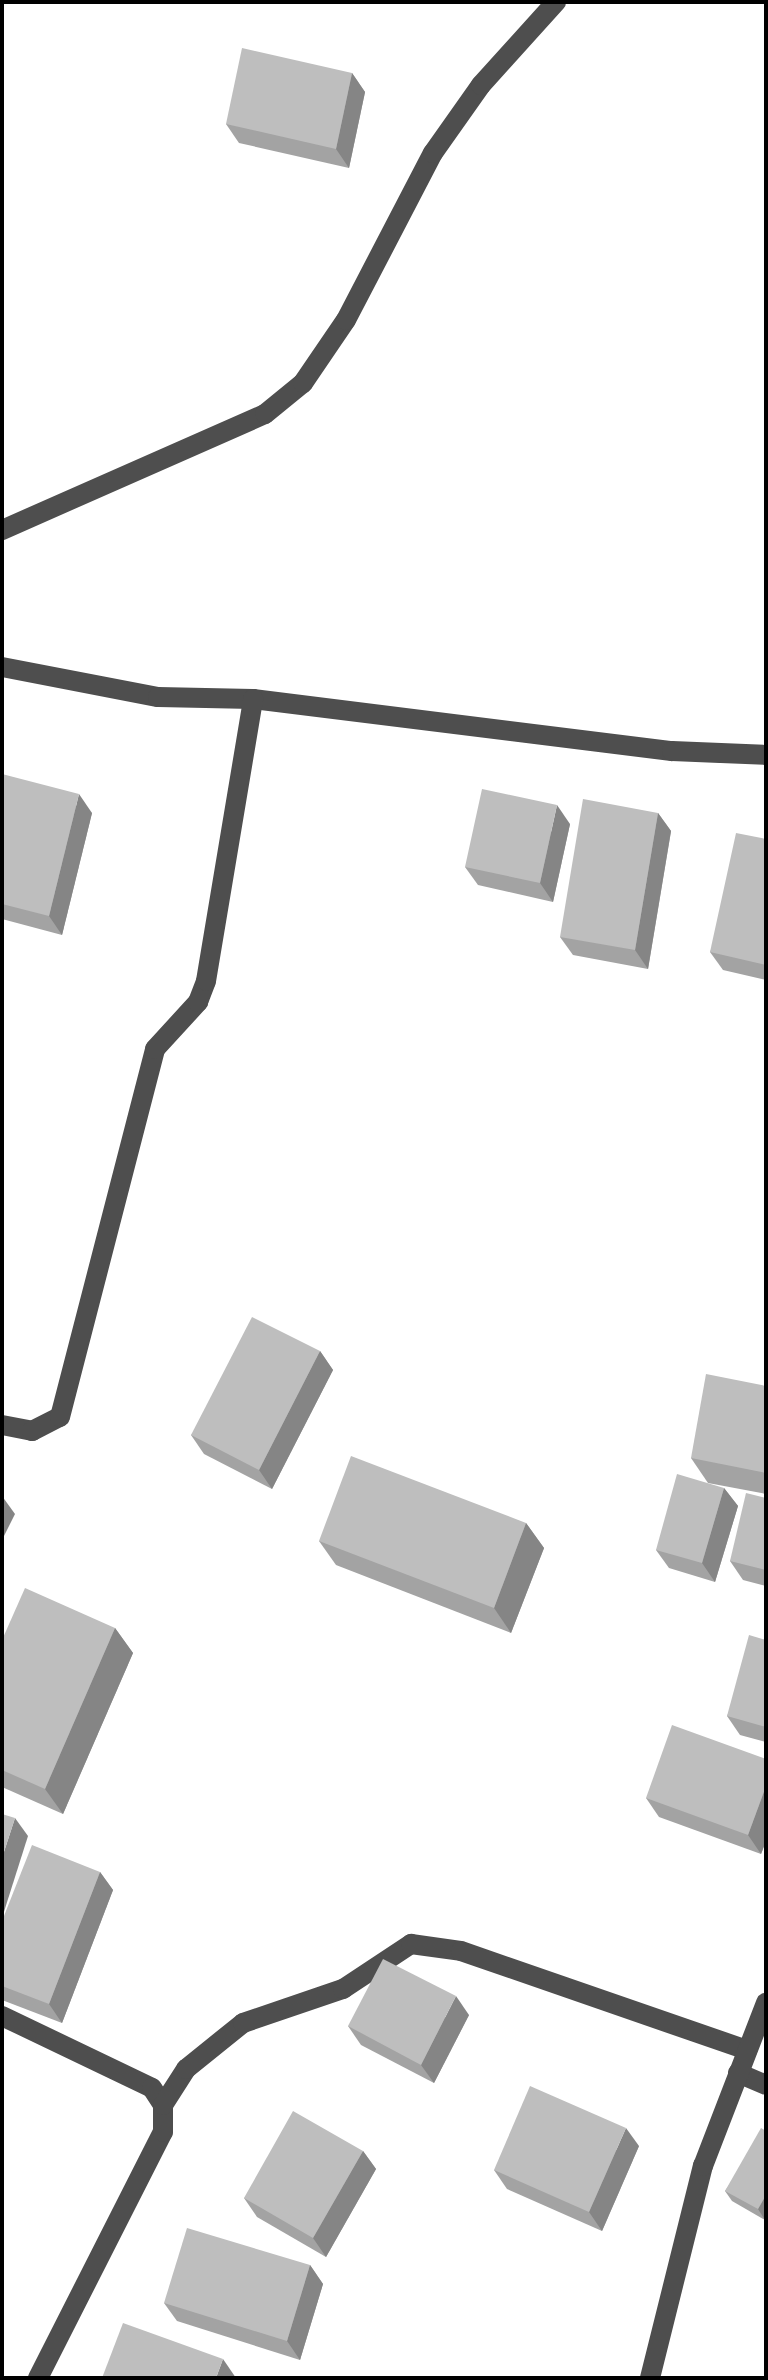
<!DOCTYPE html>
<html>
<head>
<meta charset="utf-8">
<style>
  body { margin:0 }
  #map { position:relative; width:768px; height:2380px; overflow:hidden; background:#fff; font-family:"Nunito Sans",sans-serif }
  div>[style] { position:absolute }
  .minor>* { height:20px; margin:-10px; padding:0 10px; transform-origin:10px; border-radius:10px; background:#4e4e4e }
  .wall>* { inset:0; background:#a3a3a3 }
  .shaded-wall>* { inset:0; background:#858585 }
  .building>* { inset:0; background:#bebebe }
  span { translate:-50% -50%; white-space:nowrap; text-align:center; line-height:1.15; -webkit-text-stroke:6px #fff; paint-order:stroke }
  .frame { position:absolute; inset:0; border:4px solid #000; pointer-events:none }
</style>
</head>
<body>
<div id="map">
  <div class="minor">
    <i style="left:2px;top:530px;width:287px;rotate:-23.8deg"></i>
    <i style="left:265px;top:414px;width:49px;rotate:-39.2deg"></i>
    <i style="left:303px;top:383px;width:76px;rotate:-55.7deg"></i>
    <i style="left:346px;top:320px;width:188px;rotate:-62.5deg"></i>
    <i style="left:433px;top:153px;width:83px;rotate:-54.8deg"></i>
    <i style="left:481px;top:85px;width:112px;rotate:-47.9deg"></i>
    <i style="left:2px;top:667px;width:159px;rotate:10.9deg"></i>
    <i style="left:158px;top:697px;width:95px;rotate:1.2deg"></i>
    <i style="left:253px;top:699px;width:422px;rotate:7.1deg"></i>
    <i style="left:672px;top:751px;width:94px;rotate:2.4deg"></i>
    <i style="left:2px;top:1425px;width:31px;rotate:11deg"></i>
    <i style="left:32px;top:1431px;width:31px;rotate:-27deg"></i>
    <i style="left:60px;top:1417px;width:380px;rotate:-75.5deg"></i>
    <i style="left:155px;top:1049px;width:64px;rotate:-47.5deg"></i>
    <i style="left:198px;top:1002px;width:22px;rotate:-69deg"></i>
    <i style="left:206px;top:981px;width:286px;rotate:-80.5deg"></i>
    <i style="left:2px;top:2016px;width:166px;rotate:25.6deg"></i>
    <i style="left:152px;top:2088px;width:20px;rotate:57deg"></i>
    <i style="left:738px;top:2073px;width:30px;rotate:23deg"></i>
    <i style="left:38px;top:2378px;width:276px;rotate:-63.1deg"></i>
    <i style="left:163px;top:2132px;width:27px;rotate:-90deg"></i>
    <i style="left:163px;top:2105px;width:43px;rotate:-57.4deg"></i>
    <i style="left:186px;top:2069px;width:73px;rotate:-38.9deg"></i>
    <i style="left:243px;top:2023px;width:106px;rotate:-18.8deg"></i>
    <i style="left:343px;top:1989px;width:82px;rotate:-33.5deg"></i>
    <i style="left:411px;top:1944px;width:50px;rotate:8deg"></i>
    <i style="left:461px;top:1951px;width:303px;rotate:19.1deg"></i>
    <i style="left:650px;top:2378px;width:219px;rotate:-76deg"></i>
    <i style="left:703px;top:2166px;width:175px;rotate:-68.9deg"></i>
  </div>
  <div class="wall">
    <i style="clip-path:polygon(352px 73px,365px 92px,349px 168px,239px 143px,226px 124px)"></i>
    <i style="clip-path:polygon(2px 774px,92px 813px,62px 935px,2px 919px)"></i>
    <i style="clip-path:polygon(658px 813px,671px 831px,648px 969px,573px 955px,560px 937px)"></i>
    <i style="clip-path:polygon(570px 824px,553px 902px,478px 885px,465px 867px)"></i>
    <i style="clip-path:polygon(766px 839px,766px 980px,723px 970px,710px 952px)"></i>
    <i style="clip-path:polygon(320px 1351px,333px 1370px,272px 1489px,204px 1454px,191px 1435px)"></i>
    <i style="clip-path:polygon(766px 1386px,766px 1494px,708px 1483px,691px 1458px)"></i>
    <i style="clip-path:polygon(724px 1488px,738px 1506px,715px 1582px,669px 1568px,656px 1550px)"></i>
    <i style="clip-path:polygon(766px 1498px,766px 1586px,743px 1580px,730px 1561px)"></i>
    <i style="clip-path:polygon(526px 1523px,544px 1548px,511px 1633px,336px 1565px,319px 1541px)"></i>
    <i style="clip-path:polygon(115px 1628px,133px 1653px,63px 1814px,2px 1787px,2px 1640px)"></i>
    <i style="clip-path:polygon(766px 1640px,766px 1742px,740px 1735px,727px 1716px)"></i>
    <i style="clip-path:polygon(766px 1759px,766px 1841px,761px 1854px,659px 1817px,646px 1798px)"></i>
    <i style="clip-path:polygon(100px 1872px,113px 1890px,62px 2023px,2px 2000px,2px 1921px)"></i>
    <i style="clip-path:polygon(469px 2015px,434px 2083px,361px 2045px,348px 2026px)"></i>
    <i style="clip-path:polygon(766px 2131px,766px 2218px,765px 2220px,732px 2201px,725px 2191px)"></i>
    <i style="clip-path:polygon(639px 2146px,602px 2231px,507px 2189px,494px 2170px)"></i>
    <i style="clip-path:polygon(363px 2151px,376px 2169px,326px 2257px,257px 2217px,244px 2198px)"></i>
    <i style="clip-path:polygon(310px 2265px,323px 2284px,300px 2360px,177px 2321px,164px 2303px)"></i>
  </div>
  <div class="shaded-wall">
    <i style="clip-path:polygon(352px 73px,365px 92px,349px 168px,336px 149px)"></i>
    <i style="clip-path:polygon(79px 794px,92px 813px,62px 935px,49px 916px)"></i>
    <i style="clip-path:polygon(557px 805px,570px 824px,553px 902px,540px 883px)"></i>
    <i style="clip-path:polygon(658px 813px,671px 831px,648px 969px,635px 950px)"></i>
    <i style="clip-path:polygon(320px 1351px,333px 1370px,272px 1489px,259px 1470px)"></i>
    <i style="clip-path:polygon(724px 1488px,738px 1506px,715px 1582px,702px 1563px)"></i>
    <i style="clip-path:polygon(2px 1496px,15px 1514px,2px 1540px)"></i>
    <i style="clip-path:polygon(526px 1523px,544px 1548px,511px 1633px,494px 1608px)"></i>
    <i style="clip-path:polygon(115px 1628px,133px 1653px,63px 1814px,45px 1789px)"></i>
    <i style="clip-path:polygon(766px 1786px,766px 1841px,761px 1854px,748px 1835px)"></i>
    <i style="clip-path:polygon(15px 1818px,28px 1836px,2px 1918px,2px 1858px)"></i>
    <i style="clip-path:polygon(100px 1872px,113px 1890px,62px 2023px,49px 2004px)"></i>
    <i style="clip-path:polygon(456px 1996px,469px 2015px,434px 2083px,421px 2065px)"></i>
    <i style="clip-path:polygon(626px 2128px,639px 2146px,602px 2231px,589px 2212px)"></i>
    <i style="clip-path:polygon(363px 2151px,376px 2169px,326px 2257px,313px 2238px)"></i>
    <i style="clip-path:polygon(766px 2195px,766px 2218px,765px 2220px,758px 2209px)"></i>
    <i style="clip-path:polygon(310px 2265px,323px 2284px,300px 2360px,287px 2341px)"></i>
    <i style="clip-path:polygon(223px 2359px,236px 2378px,216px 2378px)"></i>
  </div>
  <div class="building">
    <i style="clip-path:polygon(242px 48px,352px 73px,336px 149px,226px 124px)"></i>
    <i style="clip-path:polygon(2px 774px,79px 794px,49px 916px,2px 904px)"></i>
    <i style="clip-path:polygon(482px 789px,557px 805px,540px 883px,465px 867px)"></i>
    <i style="clip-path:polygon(583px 799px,658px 813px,635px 950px,560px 937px)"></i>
    <i style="clip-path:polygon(736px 833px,766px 839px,766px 965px,710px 952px)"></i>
    <i style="clip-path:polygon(252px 1317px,320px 1351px,259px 1470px,191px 1435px)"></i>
    <i style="clip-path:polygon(706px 1374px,766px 1386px,766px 1473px,691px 1458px)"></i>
    <i style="clip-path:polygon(351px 1456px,526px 1523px,494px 1608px,319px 1541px)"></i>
    <i style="clip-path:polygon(677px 1474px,724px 1488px,702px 1563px,656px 1550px)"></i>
    <i style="clip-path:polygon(746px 1493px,766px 1498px,766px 1570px,730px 1561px)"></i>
    <i style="clip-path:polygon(25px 1588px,115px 1628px,45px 1789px,2px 1770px,2px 1640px)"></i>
    <i style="clip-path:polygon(749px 1635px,766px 1640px,766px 1727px,727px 1716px)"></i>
    <i style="clip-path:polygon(672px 1725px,766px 1759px,766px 1786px,748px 1835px,646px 1798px)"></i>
    <i style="clip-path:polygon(2px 1814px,15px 1818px,2px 1858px)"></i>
    <i style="clip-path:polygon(32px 1845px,100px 1872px,49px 2004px,2px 1986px,2px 1921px)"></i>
    <i style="clip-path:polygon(383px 1959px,456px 1996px,421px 2065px,348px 2026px)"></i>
    <i style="clip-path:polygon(530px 2086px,626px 2128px,589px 2212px,494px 2170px)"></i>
    <i style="clip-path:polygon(293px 2111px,363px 2151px,313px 2238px,244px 2198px)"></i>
    <i style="clip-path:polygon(761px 2128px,766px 2131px,766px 2195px,758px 2209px,725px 2191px)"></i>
    <i style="clip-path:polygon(187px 2228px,310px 2265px,287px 2341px,164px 2303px)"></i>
    <i style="clip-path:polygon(123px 2323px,223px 2359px,216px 2378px,102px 2378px)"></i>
  </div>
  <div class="frame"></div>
</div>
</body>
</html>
